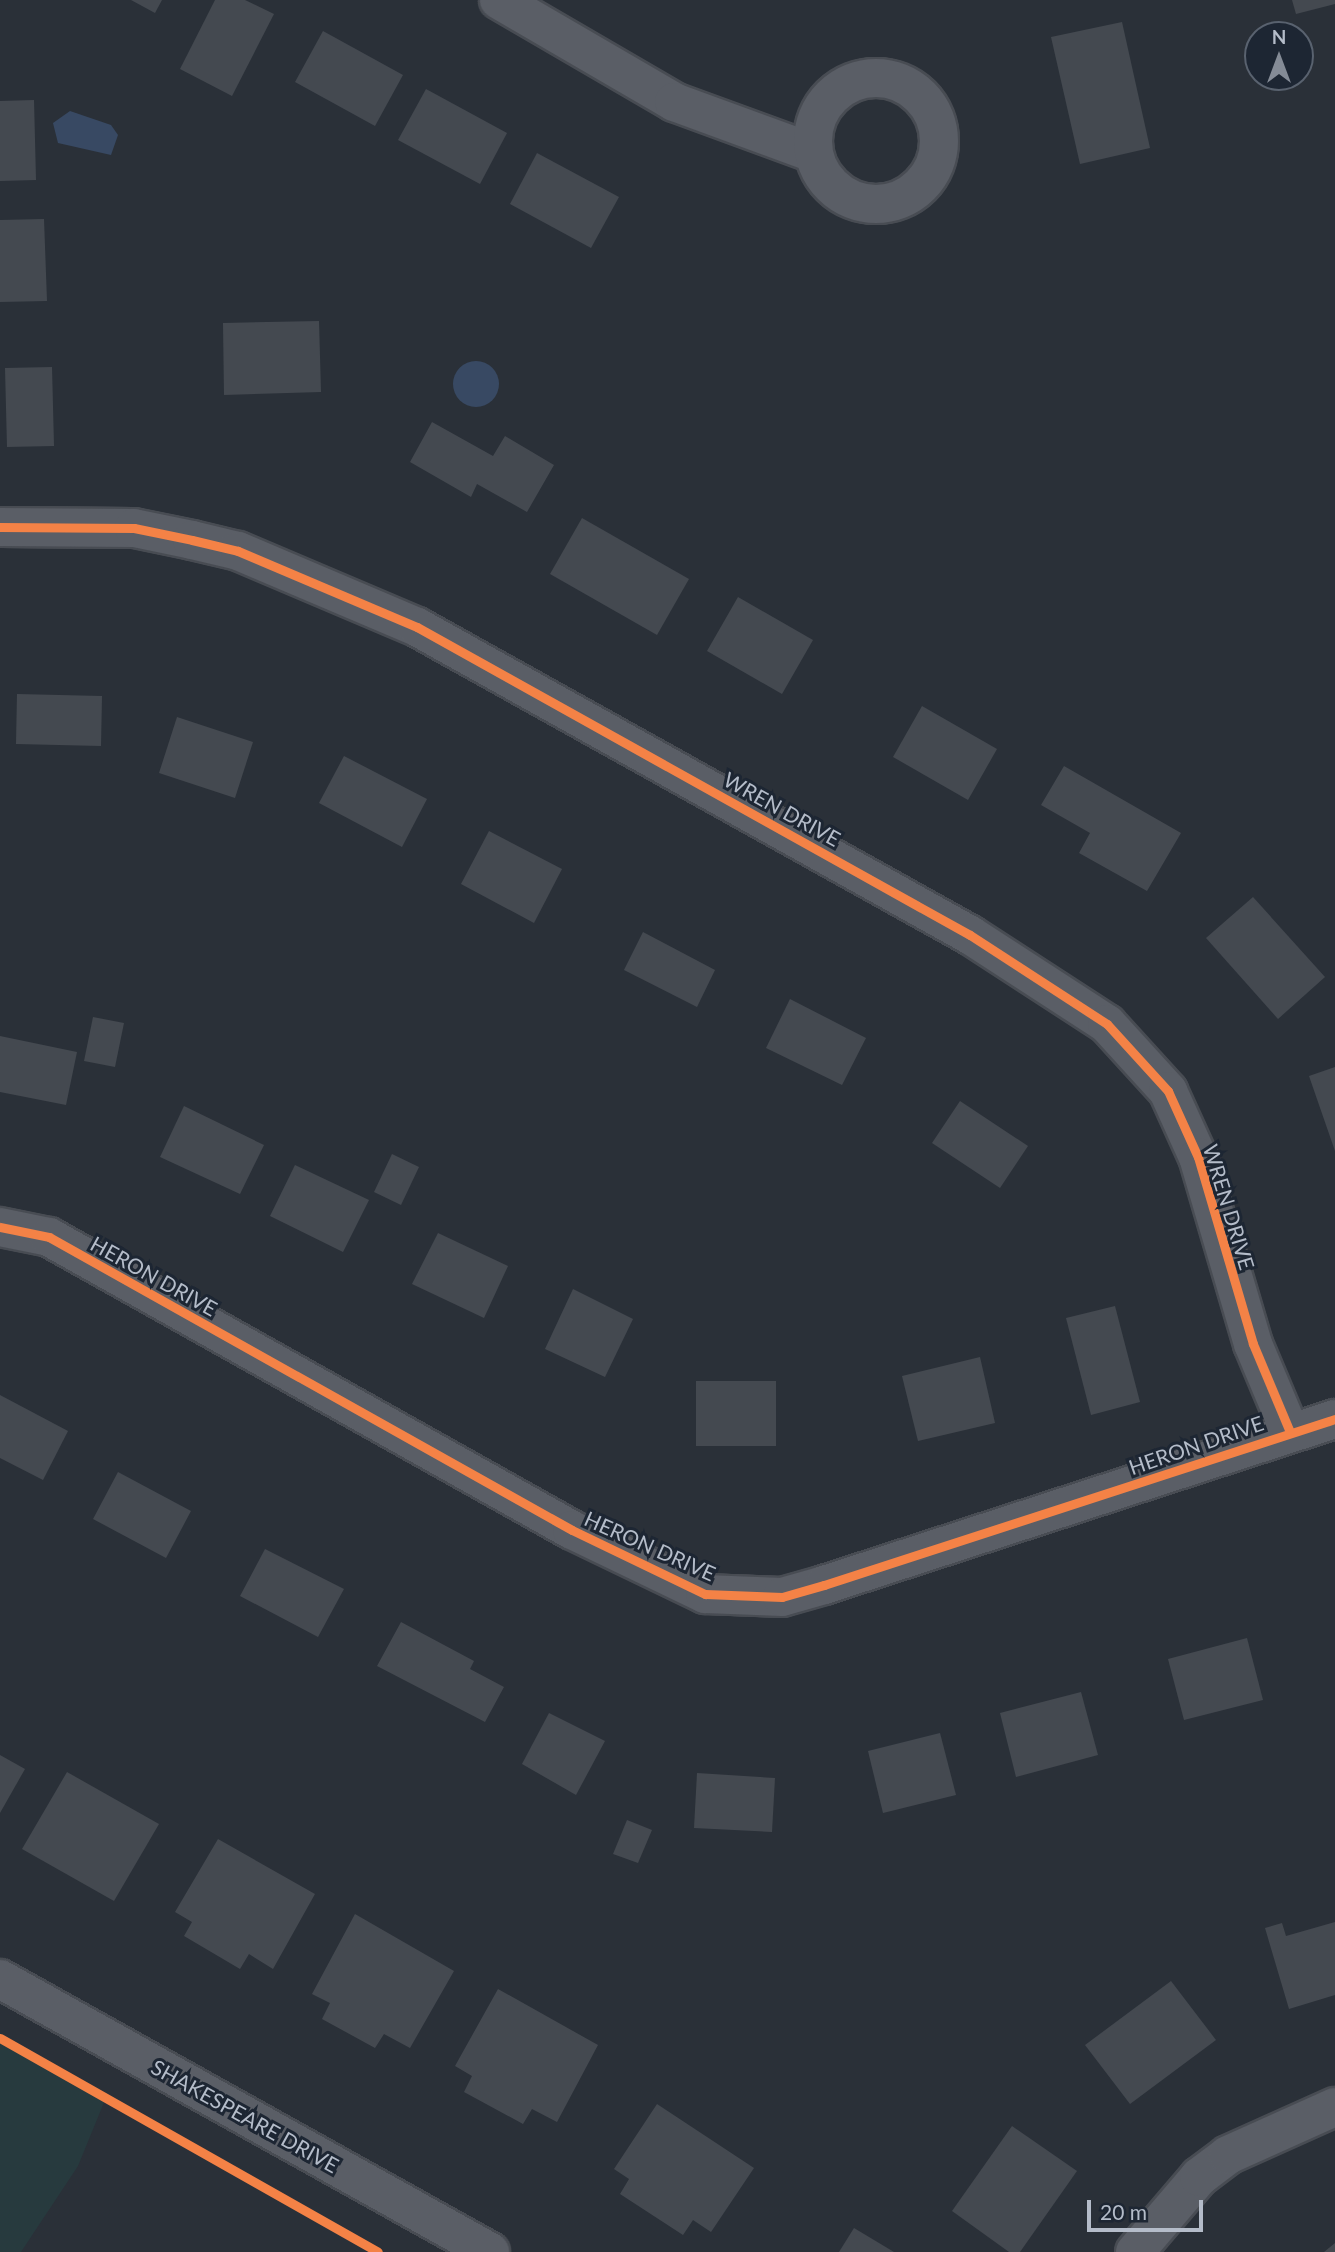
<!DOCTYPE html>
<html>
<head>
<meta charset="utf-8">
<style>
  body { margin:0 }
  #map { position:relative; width:1335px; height:2252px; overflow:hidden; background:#2a3038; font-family:Lato,sans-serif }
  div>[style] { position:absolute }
  .green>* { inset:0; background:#273a3e }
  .water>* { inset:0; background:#384963 }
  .round { border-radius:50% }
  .building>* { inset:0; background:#444950 }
  .roads { filter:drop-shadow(2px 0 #484c53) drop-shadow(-2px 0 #484c53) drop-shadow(0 2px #484c53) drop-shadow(0 -2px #484c53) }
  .minor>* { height:38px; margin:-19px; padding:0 19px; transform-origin:19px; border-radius:19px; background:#5a5e66 }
  .minor>.ring { margin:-19px; padding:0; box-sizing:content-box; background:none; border:38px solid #5a5e66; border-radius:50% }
  .cycleway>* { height:9px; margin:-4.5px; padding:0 4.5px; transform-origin:4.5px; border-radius:4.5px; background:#f48246 }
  span { translate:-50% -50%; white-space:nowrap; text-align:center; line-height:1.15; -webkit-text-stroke:6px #1d2633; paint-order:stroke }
  .street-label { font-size:21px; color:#b4bcc9 }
  .north { position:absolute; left:1244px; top:21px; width:70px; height:70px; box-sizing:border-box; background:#1d2633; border:2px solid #59626f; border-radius:50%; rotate:0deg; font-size:19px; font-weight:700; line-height:28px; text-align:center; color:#b4bcc9 }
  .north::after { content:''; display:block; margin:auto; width:24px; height:32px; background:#848b96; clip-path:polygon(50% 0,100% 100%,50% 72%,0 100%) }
  .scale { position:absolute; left:1087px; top:2200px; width:116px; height:32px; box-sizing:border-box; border:4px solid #b4bcc9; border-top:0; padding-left:9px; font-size:21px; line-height:24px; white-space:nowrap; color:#b4bcc9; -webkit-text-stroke:5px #1d2633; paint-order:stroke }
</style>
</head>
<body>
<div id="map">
  <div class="green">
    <i style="clip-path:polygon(0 2033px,105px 2100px,78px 2166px,21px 2252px,0 2252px)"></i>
  </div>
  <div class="water">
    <i style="clip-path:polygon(70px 111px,111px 125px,118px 135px,111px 155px,58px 143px,53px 123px)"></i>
    <i class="round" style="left:453px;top:361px;width:46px;height:46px"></i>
  </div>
  <div class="building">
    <i style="clip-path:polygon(131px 0,162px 0,155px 13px)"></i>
    <i style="clip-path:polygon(215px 0,245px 0,274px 14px,232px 96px,180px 69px)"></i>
    <i style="clip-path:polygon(1292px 0,1335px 0,1335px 4px,1296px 14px)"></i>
    <i style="clip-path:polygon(1122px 22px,1150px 148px,1080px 164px,1051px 37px)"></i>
    <i style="clip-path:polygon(323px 31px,403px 75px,375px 126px,295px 82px)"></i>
    <i style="clip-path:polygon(426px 89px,507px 133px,480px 184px,398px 140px)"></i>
    <i style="clip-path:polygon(34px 100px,36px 180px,0 181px,0 101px)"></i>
    <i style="clip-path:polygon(537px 153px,619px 197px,591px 248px,510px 204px)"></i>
    <i style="clip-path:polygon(44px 219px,47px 301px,0 302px,0 220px)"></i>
    <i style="clip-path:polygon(319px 321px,321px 392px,224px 395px,223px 323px)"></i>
    <i style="clip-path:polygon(52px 367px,54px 446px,7px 447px,5px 368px)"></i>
    <i style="clip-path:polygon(432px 422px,493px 456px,505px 436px,554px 465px,527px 512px,477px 484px,471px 497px,410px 462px)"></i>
    <i style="clip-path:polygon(582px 518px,689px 579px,657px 635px,550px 574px)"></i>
    <i style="clip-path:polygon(738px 597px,813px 640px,782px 694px,707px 651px)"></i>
    <i style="clip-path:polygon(17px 694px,102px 696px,101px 746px,16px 744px)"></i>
    <i style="clip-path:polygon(922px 706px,997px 749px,968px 800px,893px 757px)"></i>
    <i style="clip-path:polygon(177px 717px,253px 742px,235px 798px,159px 773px)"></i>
    <i style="clip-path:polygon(344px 756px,427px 799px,402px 847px,319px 803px)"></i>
    <i style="clip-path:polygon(1064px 766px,1181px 833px,1147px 891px,1079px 853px,1090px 833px,1041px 805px)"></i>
    <i style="clip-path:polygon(489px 831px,562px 869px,534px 923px,461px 884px)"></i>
    <i style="clip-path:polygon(1253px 897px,1325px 977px,1278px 1019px,1206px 938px)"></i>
    <i style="clip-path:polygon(643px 932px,715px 970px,697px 1007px,624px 970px)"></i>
    <i style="clip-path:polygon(790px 999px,866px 1038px,842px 1085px,766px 1048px)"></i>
    <i style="clip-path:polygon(93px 1017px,124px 1023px,115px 1067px,84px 1061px)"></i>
    <i style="clip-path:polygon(0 1036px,77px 1052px,66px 1105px,0 1092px)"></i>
    <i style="clip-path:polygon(1335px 1067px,1335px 1151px,1309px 1076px)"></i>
    <i style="clip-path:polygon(960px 1101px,1028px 1146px,1000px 1188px,932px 1143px)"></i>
    <i style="clip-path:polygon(184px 1106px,264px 1145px,240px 1194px,160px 1157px)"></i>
    <i style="clip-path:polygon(392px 1154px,419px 1167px,401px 1205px,374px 1192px)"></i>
    <i style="clip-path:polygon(295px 1165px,369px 1200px,343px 1252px,270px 1216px)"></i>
    <i style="clip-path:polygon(438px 1233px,508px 1266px,484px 1318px,412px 1284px)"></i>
    <i style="clip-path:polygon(573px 1289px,633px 1319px,605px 1377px,545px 1349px)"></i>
    <i style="clip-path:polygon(1115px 1306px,1140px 1402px,1091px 1415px,1066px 1318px)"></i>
    <i style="clip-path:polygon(980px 1357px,995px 1423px,918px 1441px,902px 1376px)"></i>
    <i style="clip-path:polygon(696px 1381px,776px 1381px,776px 1446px,696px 1446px)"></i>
    <i style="clip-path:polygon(0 1395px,68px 1431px,43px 1480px,0 1458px)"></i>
    <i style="clip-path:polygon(118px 1472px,191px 1511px,166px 1558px,93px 1519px)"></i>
    <i style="clip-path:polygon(265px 1549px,344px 1589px,318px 1637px,240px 1596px)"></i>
    <i style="clip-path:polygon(401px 1622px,474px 1661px,470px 1669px,504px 1687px,485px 1722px,377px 1666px)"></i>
    <i style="clip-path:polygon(1247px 1638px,1263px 1700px,1184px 1720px,1168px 1659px)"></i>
    <i style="clip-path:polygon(1081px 1692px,1098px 1755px,1016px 1777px,1000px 1713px)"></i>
    <i style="clip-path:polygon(549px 1713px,605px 1741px,576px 1795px,522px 1764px)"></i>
    <i style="clip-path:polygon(940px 1733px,956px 1795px,883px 1813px,868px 1751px)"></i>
    <i style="clip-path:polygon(0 1755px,25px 1769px,0 1813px)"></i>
    <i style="clip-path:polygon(67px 1772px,159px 1824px,114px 1901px,22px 1849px)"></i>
    <i style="clip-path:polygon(697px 1773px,775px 1778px,772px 1832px,694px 1828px)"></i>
    <i style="clip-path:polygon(627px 1820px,652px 1830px,638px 1863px,613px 1854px)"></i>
    <i style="clip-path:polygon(218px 1839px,315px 1894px,273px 1969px,249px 1954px,240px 1969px,184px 1936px,192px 1922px,175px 1912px)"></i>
    <i style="clip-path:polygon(355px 1914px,454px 1971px,410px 2048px,384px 2034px,375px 2048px,322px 2019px,330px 2003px,312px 1994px)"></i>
    <i style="clip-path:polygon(1335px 1922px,1335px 1995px,1289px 2009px,1265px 1928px,1282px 1923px,1286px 1936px)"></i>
    <i style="clip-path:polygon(1171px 1981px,1216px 2040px,1130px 2104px,1085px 2045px)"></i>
    <i style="clip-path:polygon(498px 1989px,598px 2045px,557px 2122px,532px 2109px,523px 2124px,464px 2092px,472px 2076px,455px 2066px)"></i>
    <i style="clip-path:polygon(657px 2104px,754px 2168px,711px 2232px,693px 2220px,683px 2235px,620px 2194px,629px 2179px,614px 2169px)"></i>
    <i style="clip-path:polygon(1012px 2126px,1077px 2171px,1020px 2252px,1009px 2252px,952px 2211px)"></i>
    <i style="clip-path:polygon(854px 2228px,894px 2252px,839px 2252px)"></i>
    <i style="clip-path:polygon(1335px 2243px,1335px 2252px,1324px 2252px)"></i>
  </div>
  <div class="roads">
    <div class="minor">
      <i style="left:499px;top:0;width:203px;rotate:30.2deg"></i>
      <i style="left:674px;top:102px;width:148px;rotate:20.1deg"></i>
      <i class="ring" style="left:813px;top:78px;width:88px;height:88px"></i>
      <i style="left:0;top:527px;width:134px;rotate:0.4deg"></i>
      <i style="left:134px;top:528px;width:59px;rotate:11.7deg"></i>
      <i style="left:192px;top:540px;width:47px;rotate:13.4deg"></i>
      <i style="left:238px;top:551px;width:194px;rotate:23deg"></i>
      <i style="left:417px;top:627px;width:633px;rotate:29.12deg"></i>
      <i style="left:970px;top:935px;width:163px;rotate:33deg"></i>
      <i style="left:1107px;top:1024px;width:91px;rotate:47.7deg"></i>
      <i style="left:1168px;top:1091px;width:72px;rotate:65.6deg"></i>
      <i style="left:1198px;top:1157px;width:195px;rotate:73.6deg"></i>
      <i style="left:1253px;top:1344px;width:95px;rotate:67.2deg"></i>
      <i style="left:0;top:1227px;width:50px;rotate:11.5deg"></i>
      <i style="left:49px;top:1237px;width:599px;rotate:29.26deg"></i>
      <i style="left:572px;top:1530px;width:148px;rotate:25.7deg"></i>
      <i style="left:705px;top:1594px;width:77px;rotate:2.2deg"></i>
      <i style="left:782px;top:1597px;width:44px;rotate:-15.9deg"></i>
      <i style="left:824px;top:1585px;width:537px;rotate:-18deg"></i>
      <i style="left:0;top:1979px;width:561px;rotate:29.12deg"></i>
      <i style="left:1135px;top:2252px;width:99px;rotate:-49.5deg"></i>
      <i style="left:1199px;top:2177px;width:36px;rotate:-37deg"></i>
      <i style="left:1228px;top:2155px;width:117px;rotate:-24.2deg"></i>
    </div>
  </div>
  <div class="cycleway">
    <i style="left:0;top:527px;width:134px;rotate:0.4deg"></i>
    <i style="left:134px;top:528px;width:59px;rotate:11.7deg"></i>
    <i style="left:192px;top:540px;width:47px;rotate:13.4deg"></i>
    <i style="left:238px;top:551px;width:194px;rotate:23deg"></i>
    <i style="left:417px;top:627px;width:633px;rotate:29.12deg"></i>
    <i style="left:970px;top:935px;width:163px;rotate:33deg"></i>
    <i style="left:1107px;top:1024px;width:91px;rotate:47.7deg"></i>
    <i style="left:1168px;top:1091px;width:72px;rotate:65.6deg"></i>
    <i style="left:1198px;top:1157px;width:195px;rotate:73.6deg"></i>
    <i style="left:1253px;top:1344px;width:95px;rotate:67.2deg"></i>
    <i style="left:0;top:1227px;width:50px;rotate:11.5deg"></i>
    <i style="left:49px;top:1237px;width:599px;rotate:29.26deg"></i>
    <i style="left:572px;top:1530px;width:148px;rotate:25.7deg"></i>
    <i style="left:705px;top:1594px;width:77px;rotate:2.2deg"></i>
    <i style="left:782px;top:1597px;width:44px;rotate:-15.9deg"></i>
    <i style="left:824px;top:1585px;width:537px;rotate:-18deg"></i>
    <i style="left:0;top:2038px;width:434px;rotate:29.5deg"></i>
  </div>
  <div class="street-label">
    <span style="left:782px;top:809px;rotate:29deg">WREN DRIVE</span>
    <span style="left:1229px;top:1207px;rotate:73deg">WREN DRIVE</span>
    <span style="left:154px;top:1276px;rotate:29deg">HERON DRIVE</span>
    <span style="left:1196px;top:1445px;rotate:-19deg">HERON DRIVE</span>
    <span style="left:650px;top:1546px;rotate:24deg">HERON DRIVE</span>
    <span style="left:245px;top:2116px;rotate:29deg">SHAKESPEARE DRIVE</span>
  </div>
  <div class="north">N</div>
  <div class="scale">20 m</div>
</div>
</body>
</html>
